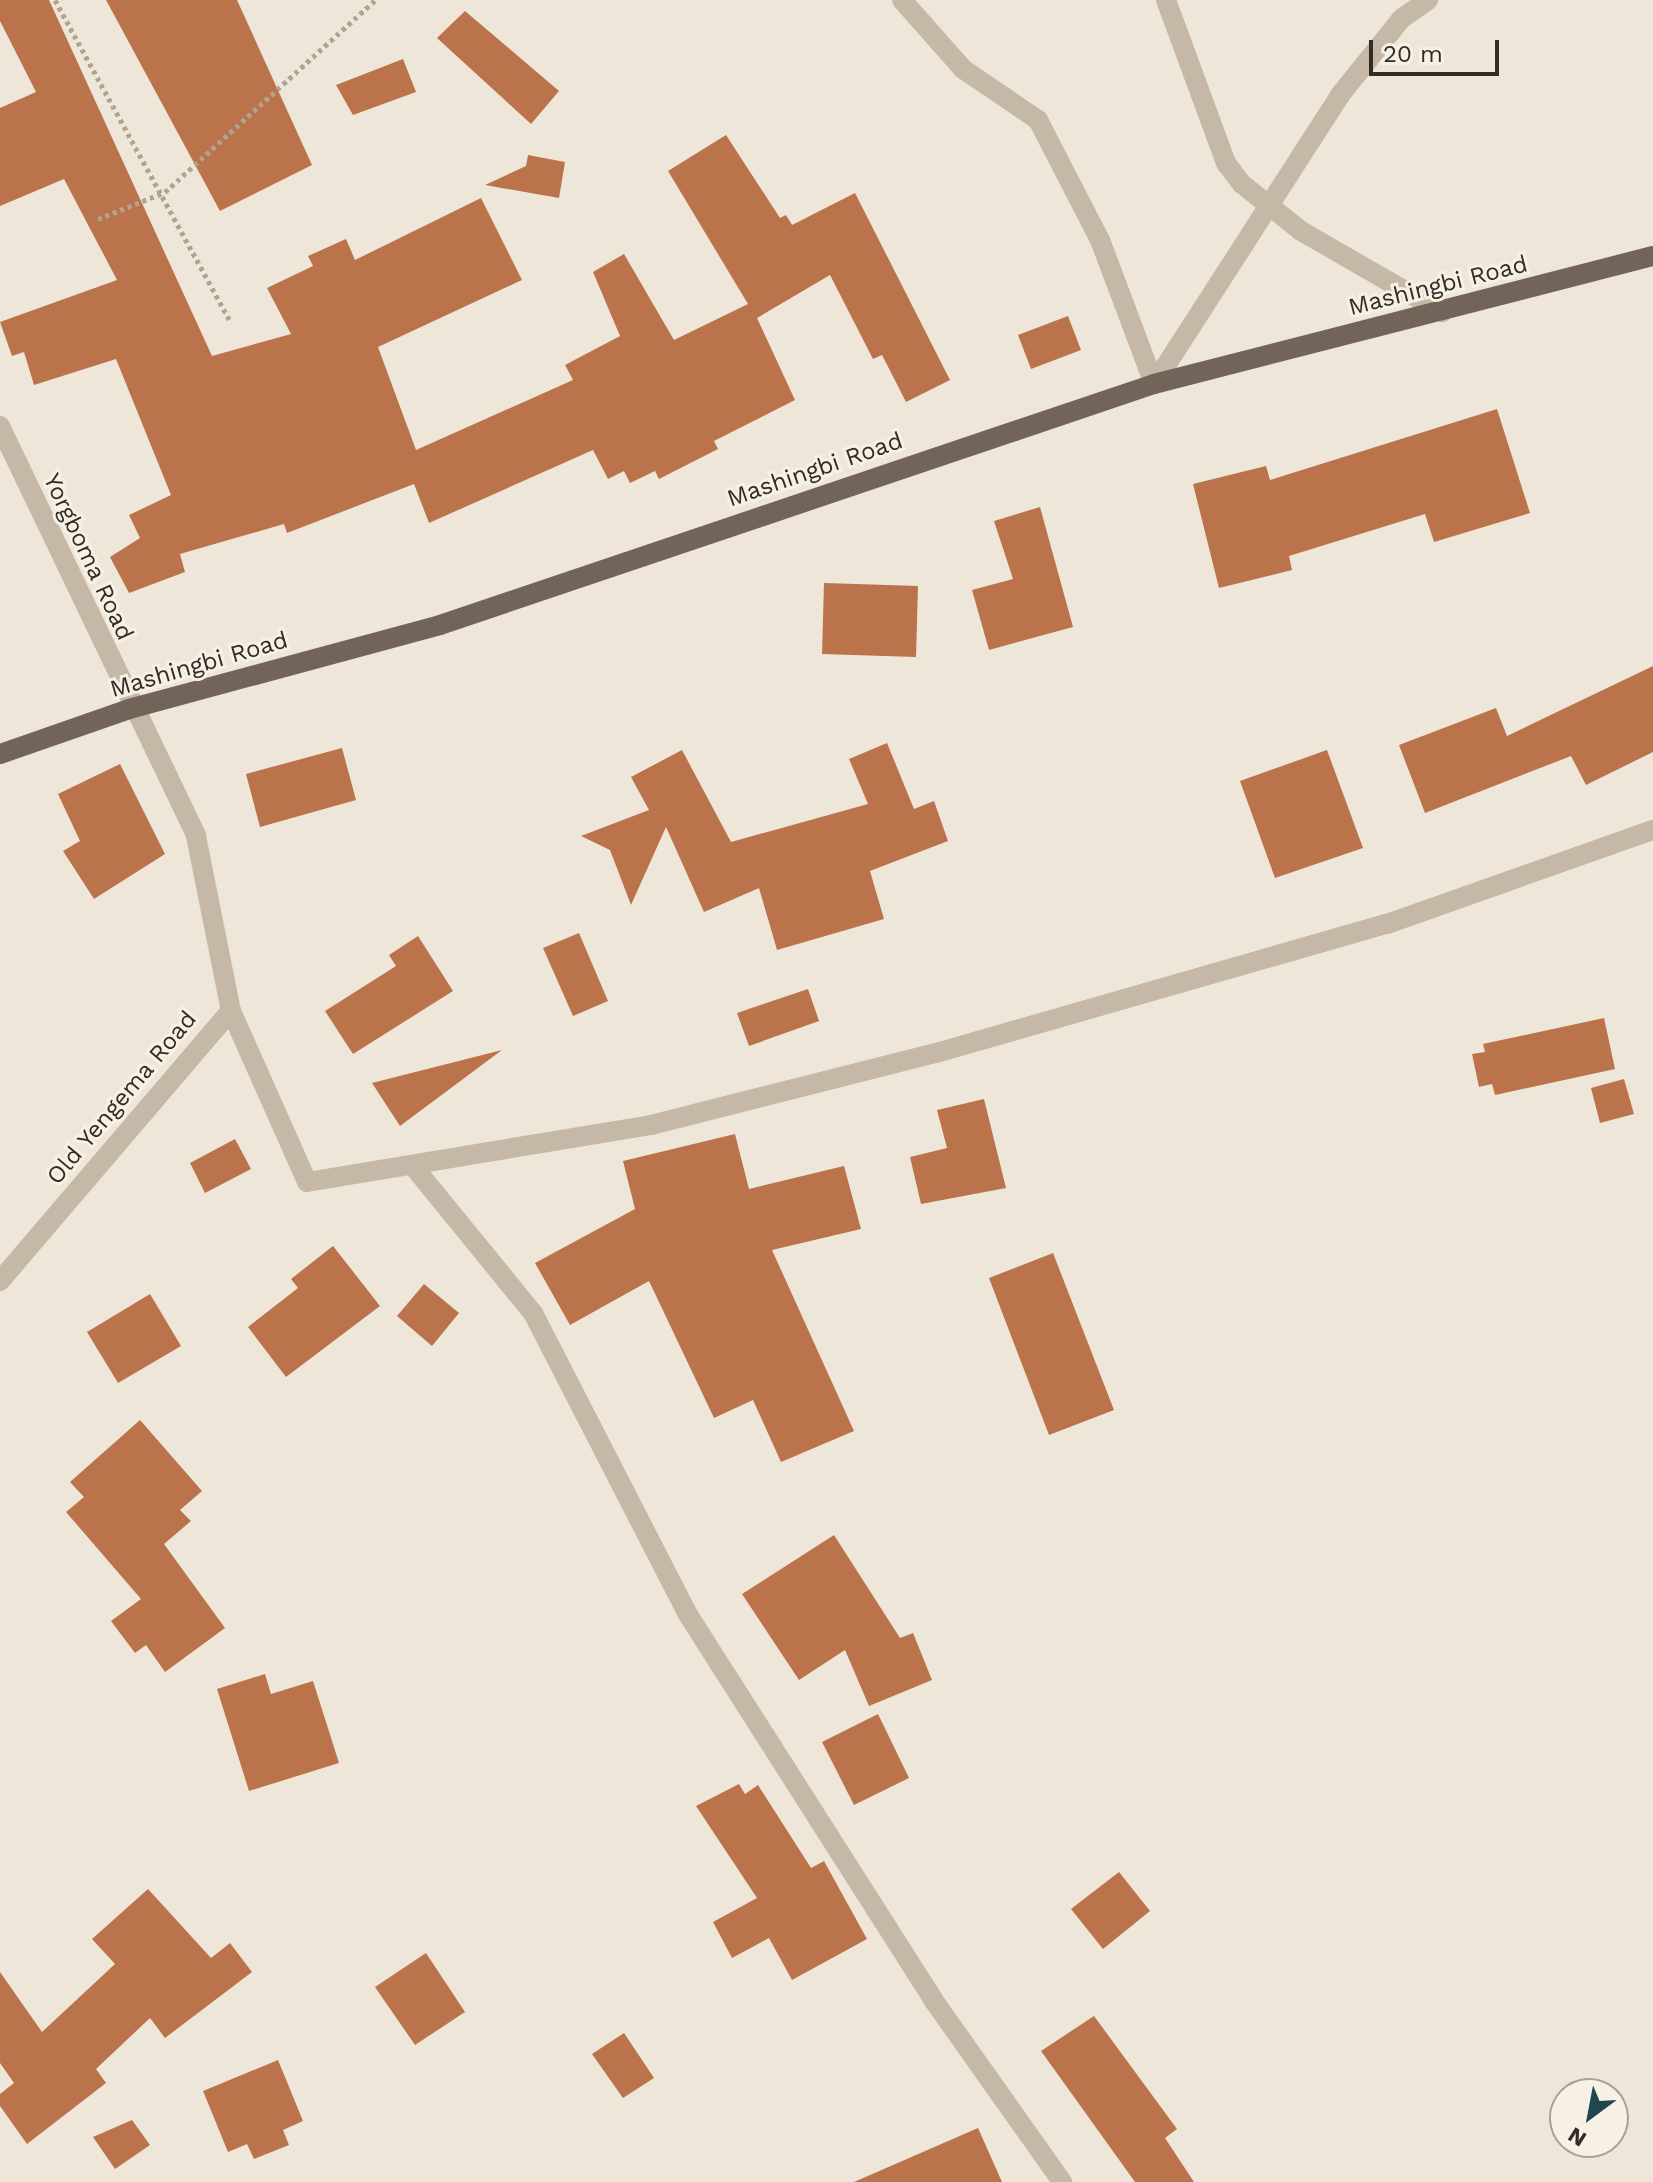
<!DOCTYPE html>
<html>
<head>
<meta charset="utf-8">
<style>
  body { margin:0 }
  #map { position:relative; width:1653px; height:2182px; overflow:hidden; background:#eee7d9; font-family:"Work Sans",sans-serif }
  div>[style] { position:absolute }
  .building>* { inset:0; background:#bb734b }
  .path>* { height:5px; margin-top:-2.5px; transform-origin:0; background:repeating-linear-gradient(90deg,#b1a291 0 4px,transparent 0 8px) }
  .service>* { height:20px; margin:-10px; padding:0 10px; transform-origin:10px; border-radius:10px; background:#c5b8a6 }
  .minor>* { height:20px; margin:-10px; padding:0 10px; transform-origin:10px; border-radius:10px; background:#c5b8a6 }
  .primary>* { height:20px; margin:-10px; padding:0 10px; transform-origin:10px; border-radius:10px; background:#736459 }
  span { translate:-50% -50%; white-space:nowrap; text-align:center; line-height:1.15; -webkit-text-stroke:6px #f7f0e5; paint-order:stroke }
  .street-label { font-size:24px; color:#322b26 }
  .north { position:absolute; left:1549px; top:2078px; width:80px; height:80px; box-sizing:border-box; background:#f7f0e5; border:2px solid #a8a199; border-radius:50%; rotate:212deg; font-size:22px; font-weight:700; line-height:32px; text-align:center; color:#322b26 }
  .north::after { content:''; display:block; margin:auto; width:28px; height:36px; background:#20474f; clip-path:polygon(50% 0,100% 100%,50% 72%,0 100%) }
  .scale { position:absolute; left:1369px; top:40px; width:130px; height:36px; box-sizing:border-box; border:4px solid #322b26; border-top:0; padding-left:10px; font-size:24px; line-height:28px; white-space:nowrap; color:#322b26; -webkit-text-stroke:6px #f7f0e5; paint-order:stroke }
</style>
</head>
<body>
<div id="map">
  <div class="building">
    <i style="clip-path:polygon(0 0,49px 0,212px 356px,291px 334px,267px 288px,313px 266px,308px 256px,346px 239px,355px 260px,481px 198px,522px 280px,378px 347px,416px 450px,573px 380px,565px 365px,620px 336px,593px 272px,624px 254px,674px 340px,748px 304px,668px 171px,726px 135px,780px 218px,786px 215px,792px 225px,855px 193px,950px 380px,906px 402px,882px 355px,873px 359px,830px 275px,757px 318px,795px 400px,714px 441px,718px 449px,659px 479px,655px 471px,630px 483px,624px 471px,608px 479px,593px 450px,429px 523px,414px 484px,287px 533px,284px 524px,180px 554px,185px 572px,129px 593px,110px 557px,140px 538px,129px 515px,171px 495px,116px 359px,34px 385px,24px 352px,12px 356px,0 322px,117px 280px,64px 179px,0 206px,0 108px,36px 92px,0 21px)"></i>
    <i style="clip-path:polygon(106px 0,237px 0,312px 165px,220px 211px)"></i>
    <i style="clip-path:polygon(465px 11px,559px 91px,531px 124px,437px 38px)"></i>
    <i style="clip-path:polygon(403px 59px,416px 92px,353px 115px,336px 85px)"></i>
    <i style="clip-path:polygon(528px 155px,565px 162px,559px 198px,485px 185px,526px 166px)"></i>
    <i style="clip-path:polygon(1068px 316px,1081px 350px,1031px 369px,1018px 335px)"></i>
    <i style="clip-path:polygon(1497px 409px,1530px 513px,1434px 542px,1425px 514px,1289px 556px,1292px 570px,1219px 588px,1193px 484px,1266px 466px,1270px 480px)"></i>
    <i style="clip-path:polygon(1040px 507px,1073px 627px,989px 650px,972px 590px,1013px 579px,994px 521px)"></i>
    <i style="clip-path:polygon(824px 583px,918px 586px,916px 657px,822px 654px)"></i>
    <i style="clip-path:polygon(1653px 666px,1653px 752px,1586px 785px,1571px 756px,1425px 813px,1399px 745px,1496px 708px,1507px 736px)"></i>
    <i style="clip-path:polygon(887px 743px,914px 809px,934px 801px,948px 841px,870px 871px,884px 919px,777px 950px,759px 888px,704px 912px,666px 827px,631px 905px,610px 850px,581px 836px,649px 810px,631px 777px,682px 750px,731px 842px,868px 804px,849px 759px)"></i>
    <i style="clip-path:polygon(342px 748px,356px 800px,260px 827px,246px 774px)"></i>
    <i style="clip-path:polygon(1327px 750px,1363px 848px,1275px 878px,1240px 781px)"></i>
    <i style="clip-path:polygon(120px 764px,165px 854px,94px 899px,63px 851px,80px 841px,58px 794px)"></i>
    <i style="clip-path:polygon(579px 933px,608px 1001px,573px 1016px,543px 948px)"></i>
    <i style="clip-path:polygon(418px 936px,453px 991px,353px 1054px,325px 1011px,396px 966px,389px 955px)"></i>
    <i style="clip-path:polygon(808px 989px,819px 1021px,749px 1046px,737px 1013px)"></i>
    <i style="clip-path:polygon(1604px 1018px,1615px 1069px,1495px 1095px,1492px 1084px,1479px 1087px,1472px 1054px,1485px 1052px,1483px 1044px)"></i>
    <i style="clip-path:polygon(502px 1050px,400px 1126px,372px 1083px)"></i>
    <i style="clip-path:polygon(1624px 1079px,1634px 1114px,1600px 1123px,1591px 1088px)"></i>
    <i style="clip-path:polygon(984px 1099px,1006px 1188px,921px 1204px,910px 1157px,947px 1148px,937px 1110px)"></i>
    <i style="clip-path:polygon(735px 1134px,749px 1189px,844px 1166px,861px 1229px,772px 1250px,854px 1431px,781px 1462px,753px 1400px,714px 1418px,649px 1281px,570px 1325px,535px 1263px,635px 1209px,623px 1161px)"></i>
    <i style="clip-path:polygon(235px 1139px,251px 1169px,205px 1193px,190px 1163px)"></i>
    <i style="clip-path:polygon(333px 1246px,380px 1306px,286px 1377px,248px 1327px,298px 1288px,291px 1279px)"></i>
    <i style="clip-path:polygon(1053px 1253px,1114px 1410px,1049px 1435px,989px 1278px)"></i>
    <i style="clip-path:polygon(424px 1284px,459px 1313px,432px 1346px,397px 1316px)"></i>
    <i style="clip-path:polygon(150px 1294px,181px 1346px,118px 1383px,87px 1332px)"></i>
    <i style="clip-path:polygon(140px 1420px,202px 1491px,180px 1510px,191px 1521px,164px 1544px,225px 1628px,165px 1672px,146px 1645px,135px 1653px,111px 1621px,141px 1599px,66px 1512px,84px 1497px,70px 1482px)"></i>
    <i style="clip-path:polygon(834px 1535px,900px 1638px,913px 1633px,932px 1680px,869px 1706px,845px 1650px,799px 1680px,742px 1594px)"></i>
    <i style="clip-path:polygon(265px 1674px,271px 1694px,313px 1681px,339px 1763px,249px 1791px,217px 1689px)"></i>
    <i style="clip-path:polygon(878px 1714px,909px 1778px,854px 1805px,822px 1742px)"></i>
    <i style="clip-path:polygon(739px 1784px,745px 1794px,758px 1785px,811px 1868px,824px 1861px,867px 1939px,792px 1980px,769px 1938px,732px 1958px,713px 1922px,757px 1898px,696px 1806px)"></i>
    <i style="clip-path:polygon(1119px 1872px,1150px 1911px,1103px 1949px,1071px 1909px)"></i>
    <i style="clip-path:polygon(148px 1889px,211px 1958px,230px 1943px,252px 1972px,165px 2038px,150px 2018px,96px 2069px,106px 2083px,27px 2144px,0 2106px,0 2094px,14px 2083px,0 2063px,0 1972px,42px 2032px,115px 1964px,92px 1939px)"></i>
    <i style="clip-path:polygon(426px 1953px,465px 2012px,415px 2045px,375px 1987px)"></i>
    <i style="clip-path:polygon(1094px 2016px,1177px 2129px,1165px 2138px,1194px 2182px,1135px 2182px,1041px 2051px)"></i>
    <i style="clip-path:polygon(624px 2033px,654px 2078px,623px 2098px,592px 2054px)"></i>
    <i style="clip-path:polygon(278px 2060px,303px 2121px,283px 2130px,289px 2145px,254px 2159px,247px 2144px,228px 2152px,203px 2091px)"></i>
    <i style="clip-path:polygon(132px 2120px,150px 2145px,115px 2169px,93px 2137px)"></i>
    <i style="clip-path:polygon(978px 2128px,1002px 2182px,854px 2182px)"></i>
  </div>
  <div class="path">
    <i style="left:55px;top:0;width:368px;rotate:61.4deg"></i>
    <i style="left:98px;top:219px;width:72px;rotate:-21.9deg"></i>
    <i style="left:165px;top:192px;width:285px;rotate:-42.4deg"></i>
  </div>
  <div class="service">
    <i style="left:902px;top:0;width:92px;rotate:48.5deg"></i>
    <i style="left:963px;top:69px;width:91px;rotate:34.2deg"></i>
    <i style="left:1038px;top:120px;width:135px;rotate:62.7deg"></i>
    <i style="left:1100px;top:240px;width:154px;rotate:69.4deg"></i>
  </div>
  <div class="minor">
    <i style="left:1166px;top:0;width:174px;rotate:69.8deg"></i>
    <i style="left:1226px;top:163px;width:26px;rotate:53deg"></i>
    <i style="left:1242px;top:184px;width:75px;rotate:38.5deg"></i>
    <i style="left:1301px;top:231px;width:163px;rotate:29.9deg"></i>
    <i style="left:1154px;top:384px;width:344px;rotate:-57.2deg"></i>
    <i style="left:1340px;top:95px;width:97px;rotate:-51.2deg"></i>
    <i style="left:1401px;top:19px;width:33px;rotate:-35deg"></i>
    <i style="left:0;top:426px;width:454px;rotate:64.4deg"></i>
    <i style="left:196px;top:836px;width:178px;rotate:78.7deg"></i>
    <i style="left:231px;top:1011px;width:187px;rotate:66deg"></i>
    <i style="left:307px;top:1182px;width:349px;rotate:-9.4deg"></i>
    <i style="left:651px;top:1125px;width:294px;rotate:-14.2deg"></i>
    <i style="left:936px;top:1053px;width:469px;rotate:-16deg"></i>
    <i style="left:1387px;top:924px;width:282px;rotate:-19.5deg"></i>
    <i style="left:413px;top:1166px;width:190px;rotate:50.8deg"></i>
    <i style="left:533px;top:1313px;width:337px;rotate:62.8deg"></i>
    <i style="left:687px;top:1613px;width:460px;rotate:57.5deg"></i>
    <i style="left:934px;top:2001px;width:222px;rotate:54.7deg"></i>
    <i style="left:0;top:1281px;width:355px;rotate:-49.5deg"></i>
  </div>
  <div class="primary">
    <i style="left:0;top:754px;width:137px;rotate:-19.2deg"></i>
    <i style="left:129px;top:709px;width:322px;rotate:-15.1deg"></i>
    <i style="left:440px;top:625px;width:754px;rotate:-18.65deg"></i>
    <i style="left:1154px;top:384px;width:515px;rotate:-14.39deg"></i>
  </div>
  <div class="street-label">
    <span style="left:1438px;top:286px;rotate:-14deg">Mashingbi Road</span>
    <span style="left:815px;top:470px;rotate:-19deg">Mashingbi Road</span>
    <span style="left:88px;top:557px;rotate:65deg">Yorgboma Road</span>
    <span style="left:199px;top:665px;rotate:-16deg">Mashingbi Road</span>
    <span style="left:122px;top:1098px;rotate:-50deg">Old Yengema Road</span>
  </div>
  <div class="north">N</div>
  <div class="scale">20 m</div>
</div>
</body>
</html>
